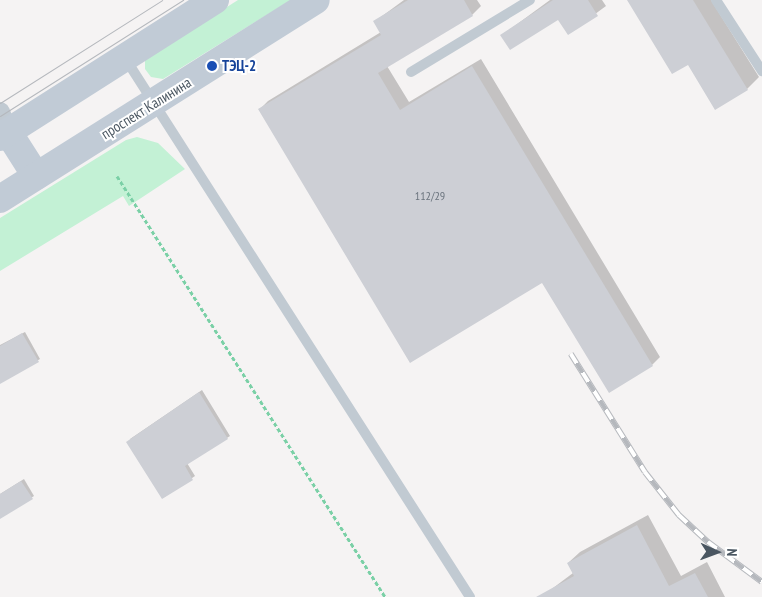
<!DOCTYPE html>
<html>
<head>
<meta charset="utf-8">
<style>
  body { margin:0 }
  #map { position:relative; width:762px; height:597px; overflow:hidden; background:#f5f3f3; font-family:"PT Sans Narrow",sans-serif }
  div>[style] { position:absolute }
  .green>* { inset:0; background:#c3f1d5 }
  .shadow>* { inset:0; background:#0003 }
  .building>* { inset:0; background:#cdcfd5 }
  .path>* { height:3px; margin-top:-1.5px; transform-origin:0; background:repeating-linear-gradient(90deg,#7ad0a6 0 4px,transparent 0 6.5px) }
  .lane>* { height:10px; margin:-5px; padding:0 5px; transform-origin:5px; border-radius:5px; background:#c1cad2 }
  .street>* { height:20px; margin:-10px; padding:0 10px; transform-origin:10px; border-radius:10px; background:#c1cad2 }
  .secondary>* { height:28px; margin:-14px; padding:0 14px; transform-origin:14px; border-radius:14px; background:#c1cbd6 }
  .tram>* { height:1px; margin:-0.5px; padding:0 0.5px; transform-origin:0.5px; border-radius:0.5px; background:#b5b8bd }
  .rail>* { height:5.5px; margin-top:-2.75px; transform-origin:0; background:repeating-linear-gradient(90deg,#fff 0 11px,#b5b8bd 0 22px); box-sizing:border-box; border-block:1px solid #b5b8bd }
  .dots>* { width:14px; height:14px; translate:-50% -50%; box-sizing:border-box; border:2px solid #fff; border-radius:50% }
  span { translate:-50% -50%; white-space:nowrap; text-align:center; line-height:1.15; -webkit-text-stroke:4px #fff; paint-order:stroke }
  .number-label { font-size:12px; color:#6b747e }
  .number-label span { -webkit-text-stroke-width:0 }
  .transit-label { font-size:15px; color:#164399; font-weight:700 }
  .left { translate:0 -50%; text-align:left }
  .street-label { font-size:15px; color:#4a5661 }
  .north { position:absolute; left:692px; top:527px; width:50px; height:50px; -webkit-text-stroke:4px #fff; paint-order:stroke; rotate:92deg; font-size:14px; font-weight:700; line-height:20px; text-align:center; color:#4a5661 }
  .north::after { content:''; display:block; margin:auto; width:18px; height:22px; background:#4a5661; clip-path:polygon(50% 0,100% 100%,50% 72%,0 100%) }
</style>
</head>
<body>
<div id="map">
  <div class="green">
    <i style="clip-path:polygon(238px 0,291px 0,163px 79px,151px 77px,145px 69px,145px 59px)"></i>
    <i style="clip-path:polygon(137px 137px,158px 143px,185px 169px,129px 206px,123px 196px,0 271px,0 218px,126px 140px)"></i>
  </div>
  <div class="shadow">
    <i style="clip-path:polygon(404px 0,477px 0,481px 6px,472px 15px,387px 66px,409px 102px,481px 59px,660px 357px,652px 365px,543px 281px,259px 110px,268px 101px,381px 32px,374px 22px)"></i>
    <i style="clip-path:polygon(550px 0,602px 0,606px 6px,568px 34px,558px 18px,502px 35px)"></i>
    <i style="clip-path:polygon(628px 0,711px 0,759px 77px,747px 89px,716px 108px,688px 63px)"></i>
    <i style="clip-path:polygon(25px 332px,40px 359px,0 382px,0 345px)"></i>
    <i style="clip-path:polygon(202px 390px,230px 436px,187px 463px,195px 476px,163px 498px,130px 439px)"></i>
    <i style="clip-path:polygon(24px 479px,34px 496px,0 518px,0 494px)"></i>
    <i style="clip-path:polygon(648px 515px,681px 576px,707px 562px,725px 597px,552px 597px,549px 591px,573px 573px,568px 563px,580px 552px)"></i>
  </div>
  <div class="building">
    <i style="clip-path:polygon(408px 0,464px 0,473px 16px,378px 73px,400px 110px,472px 66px,653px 366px,609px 393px,542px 283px,410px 363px,258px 109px,381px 35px,373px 21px)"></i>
    <i style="clip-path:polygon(553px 0,588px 0,598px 16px,568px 35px,558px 20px,510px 50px,500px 35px)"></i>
    <i style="clip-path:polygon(627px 0,693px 0,748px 90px,715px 110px,688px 65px,672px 74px)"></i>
    <i style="clip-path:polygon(22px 333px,39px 362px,0 384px,0 346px)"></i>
    <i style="clip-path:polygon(199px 392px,228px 439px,185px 466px,193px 480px,162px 499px,126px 442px)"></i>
    <i style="clip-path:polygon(21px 481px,33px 499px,0 519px,0 494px)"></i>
    <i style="clip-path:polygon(637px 525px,669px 586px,695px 573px,708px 597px,536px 597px,574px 576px,567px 563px)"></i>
  </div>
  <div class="path">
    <i style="left:117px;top:176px;width:499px;rotate:57.5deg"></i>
  </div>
  <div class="lane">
    <i style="left:716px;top:0;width:85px;rotate:57.1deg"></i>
    <i style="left:125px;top:58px;width:640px;rotate:57.38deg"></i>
    <i style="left:411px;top:72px;width:139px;rotate:-31.2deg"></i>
  </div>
  <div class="street">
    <i style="left:0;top:112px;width:22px;rotate:68deg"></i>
  </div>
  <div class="secondary">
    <i style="left:8px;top:132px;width:52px;rotate:57.5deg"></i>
    <i style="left:0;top:137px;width:255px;rotate:-32.5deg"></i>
    <i style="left:0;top:199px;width:373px;rotate:-32.2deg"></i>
  </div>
  <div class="tram">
    <i style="left:0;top:103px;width:192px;rotate:-32.4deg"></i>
    <i style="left:0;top:116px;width:217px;rotate:-32.4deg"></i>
  </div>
  <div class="rail">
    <i style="left:571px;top:354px;width:139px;rotate:57.9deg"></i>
    <i style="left:645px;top:472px;width:55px;rotate:51.7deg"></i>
    <i style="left:679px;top:515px;width:40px;rotate:43deg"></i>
    <i style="left:708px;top:542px;width:67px;rotate:36.5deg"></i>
  </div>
  <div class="dots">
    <i style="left:212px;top:66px;background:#1a4fb4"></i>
  </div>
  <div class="number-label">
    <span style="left:430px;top:196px">112/29</span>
  </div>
  <div class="transit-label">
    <span class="left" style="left:222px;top:66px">ТЭЦ-2</span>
  </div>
  <div class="street-label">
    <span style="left:146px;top:108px;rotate:-32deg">проспект Калинина</span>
  </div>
  <div class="north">N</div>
</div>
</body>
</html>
